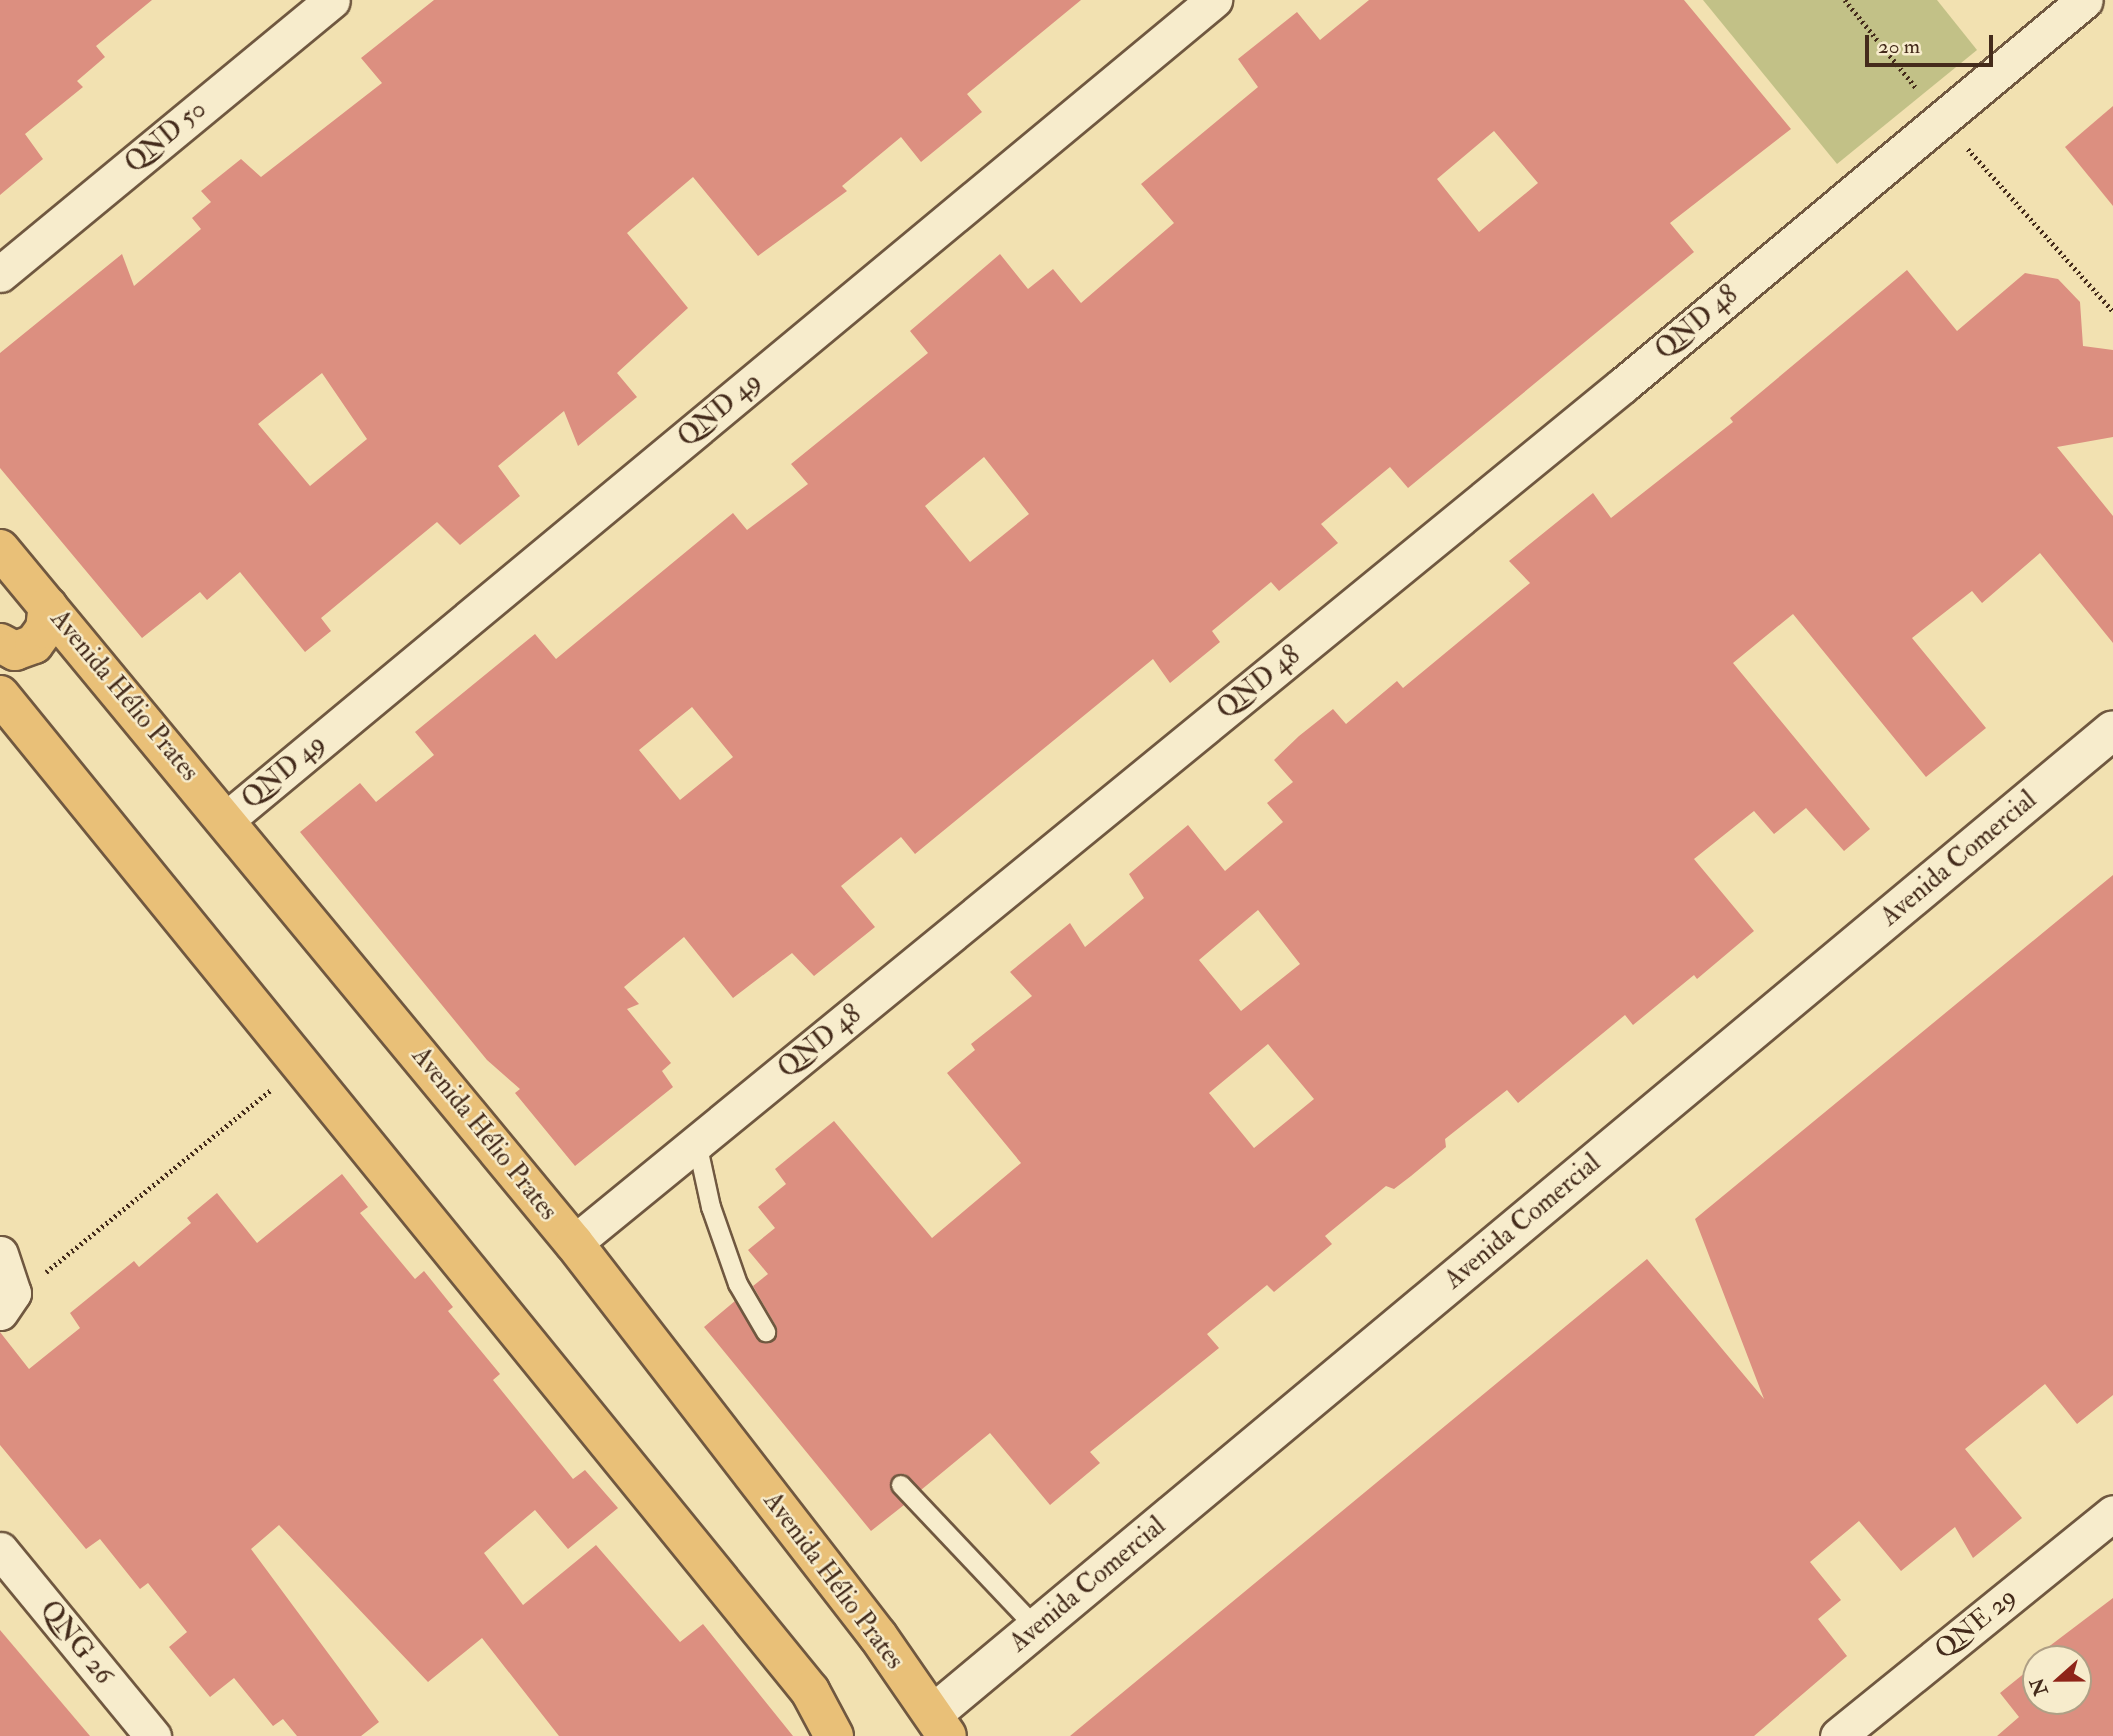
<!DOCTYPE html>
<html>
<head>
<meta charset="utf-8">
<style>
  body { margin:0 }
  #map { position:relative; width:2113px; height:1736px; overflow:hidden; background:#f2e1b1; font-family:"IM FELL Double Pica",serif }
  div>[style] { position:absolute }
  .green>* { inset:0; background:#c2c187 }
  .building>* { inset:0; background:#dc8f80 }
  .path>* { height:4.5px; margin-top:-2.25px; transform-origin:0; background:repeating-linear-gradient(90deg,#442b1b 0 2px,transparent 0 5.5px) }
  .roads { filter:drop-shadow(2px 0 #705840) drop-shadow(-2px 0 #705840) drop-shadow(0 2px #705840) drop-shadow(0 -2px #705840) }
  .service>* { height:18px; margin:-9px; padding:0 9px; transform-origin:9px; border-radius:9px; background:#f7eccc }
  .minor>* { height:35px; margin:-17.5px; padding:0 17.5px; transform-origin:17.5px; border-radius:17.5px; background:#f7eccc }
  .secondary>* { height:38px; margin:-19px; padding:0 19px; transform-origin:19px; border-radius:19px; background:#f7eccc }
  .primary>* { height:38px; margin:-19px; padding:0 19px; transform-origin:19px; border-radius:19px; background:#e9c078 }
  span { translate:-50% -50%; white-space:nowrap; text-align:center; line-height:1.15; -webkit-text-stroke:5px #f7eccc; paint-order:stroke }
  .street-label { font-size:26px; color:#442b1b }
  .north { position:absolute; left:2022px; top:1645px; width:70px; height:70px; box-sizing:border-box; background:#f7eccc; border:2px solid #af9f85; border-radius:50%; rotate:249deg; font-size:19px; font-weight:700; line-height:28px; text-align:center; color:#442b1b }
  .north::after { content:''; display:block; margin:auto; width:24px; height:32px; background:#8f2418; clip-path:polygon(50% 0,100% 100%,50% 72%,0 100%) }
  .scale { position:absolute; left:1865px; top:35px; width:128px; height:32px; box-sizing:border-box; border:4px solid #442b1b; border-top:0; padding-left:9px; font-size:21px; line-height:24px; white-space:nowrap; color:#442b1b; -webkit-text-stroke:5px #f7eccc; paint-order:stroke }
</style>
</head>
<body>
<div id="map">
  <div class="green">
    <i style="clip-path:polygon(1703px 0,1937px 0,1977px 50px,1837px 164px)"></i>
  </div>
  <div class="building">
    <i style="clip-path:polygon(0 0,152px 0,96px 46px,105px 57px,77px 81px,83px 87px,25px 134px,43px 159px,0 195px)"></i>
    <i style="clip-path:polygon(evenodd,434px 0,1081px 0,967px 94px,982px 112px,921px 162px,901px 137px,842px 186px,847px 191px,758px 256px,693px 177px,627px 233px,688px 308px,617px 373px,637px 397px,578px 446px,564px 411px,498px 466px,520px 496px,460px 545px,437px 522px,321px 618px,331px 631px,305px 652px,240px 572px,207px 600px,200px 592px,142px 638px,0 468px,0 353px,122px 254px,134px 286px,201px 229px,192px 218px,211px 202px,201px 191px,241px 159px,261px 177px,382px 83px,361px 58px,434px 0,322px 373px,367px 439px,310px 486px,258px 424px,322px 373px)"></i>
    <i style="clip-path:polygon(evenodd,1369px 0,1684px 0,1791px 129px,1670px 223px,1694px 252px,1408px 488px,1390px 467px,1321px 524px,1338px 543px,1279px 591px,1271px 582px,1212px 631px,1220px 642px,1170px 683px,1153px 659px,915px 854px,901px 837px,841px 886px,875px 927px,814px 976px,792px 953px,733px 998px,684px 937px,624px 987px,639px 1004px,627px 1009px,671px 1063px,662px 1071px,673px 1087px,575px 1166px,515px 1093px,520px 1089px,487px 1060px,300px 832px,360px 783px,376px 802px,434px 755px,415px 732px,535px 634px,556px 659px,733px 513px,747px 530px,808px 484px,791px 464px,928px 353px,910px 331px,1000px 254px,1028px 289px,1053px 269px,1081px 303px,1174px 223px,1141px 184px,1258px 87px,1238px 59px,1297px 12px,1320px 40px,1369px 0,1494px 131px,1538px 183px,1479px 232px,1437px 179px,1494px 131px,1369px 0,984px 457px,1029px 514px,970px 562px,925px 506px,984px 457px,1369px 0,692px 707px,733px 757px,680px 800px,639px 750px,692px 707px)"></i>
    <i style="clip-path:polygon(2113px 106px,2113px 206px,2065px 147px)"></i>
    <i style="clip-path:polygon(evenodd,1907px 270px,1957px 331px,2025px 273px,2058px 279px,2080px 302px,2083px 346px,2113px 350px,2113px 437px,2057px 447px,2113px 516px,2113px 643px,2040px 553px,1982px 603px,1972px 591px,1912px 638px,1986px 728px,1926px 777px,1793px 614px,1733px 663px,1870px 829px,1844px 851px,1806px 808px,1774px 834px,1754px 811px,1694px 859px,1754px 931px,1697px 979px,1694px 975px,1633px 1025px,1625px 1015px,1518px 1103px,1507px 1090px,1445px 1139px,1446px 1147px,1411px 1176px,1394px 1189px,1386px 1186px,1325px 1236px,1332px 1244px,1274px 1292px,1267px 1285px,1207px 1334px,1219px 1348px,1090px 1452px,1100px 1463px,1050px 1505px,990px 1433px,921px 1490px,905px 1474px,894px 1476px,890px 1488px,904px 1505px,871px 1531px,704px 1327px,735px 1301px,760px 1341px,776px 1337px,776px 1326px,753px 1286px,768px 1274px,748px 1250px,775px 1228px,758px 1207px,786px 1184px,775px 1169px,834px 1121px,932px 1238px,1021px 1163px,947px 1073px,975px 1050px,971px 1044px,1032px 996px,1010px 972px,1070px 923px,1085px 947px,1144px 898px,1129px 874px,1188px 825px,1225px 871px,1283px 822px,1267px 803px,1293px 782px,1274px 760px,1299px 736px,1333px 709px,1346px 724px,1397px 681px,1403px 688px,1530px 583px,1509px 561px,1593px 493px,1611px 518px,1733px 422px,1730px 418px,1907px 270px,1258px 910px,1300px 964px,1241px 1011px,1199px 960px,1258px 910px,1907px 270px,1268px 1044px,1314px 1099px,1254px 1148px,1209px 1093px,1268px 1044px)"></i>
    <i style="clip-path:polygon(2113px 875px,2113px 1395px,2077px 1424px,2045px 1384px,1965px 1449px,2022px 1518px,1973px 1558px,1955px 1527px,1901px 1571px,1859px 1521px,1810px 1562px,1841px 1600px,1818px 1619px,1847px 1656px,1754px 1736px,1070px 1736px,1647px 1259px,1764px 1399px,1695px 1219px)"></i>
    <i style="clip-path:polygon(342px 1174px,368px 1207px,360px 1213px,415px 1279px,424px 1271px,453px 1307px,448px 1311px,500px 1374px,493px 1380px,573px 1479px,585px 1470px,618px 1508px,568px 1549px,535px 1510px,484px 1553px,523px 1605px,596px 1545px,680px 1642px,703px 1624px,793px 1736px,559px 1736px,482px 1638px,428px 1682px,279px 1525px,251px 1549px,379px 1722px,361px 1736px,297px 1736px,283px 1719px,273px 1726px,234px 1678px,210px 1697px,169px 1647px,187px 1632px,148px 1583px,140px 1589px,100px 1539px,86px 1549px,0 1445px,0 1332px,29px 1369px,80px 1328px,70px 1313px,134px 1261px,139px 1267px,191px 1223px,187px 1218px,217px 1193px,257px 1243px)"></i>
    <i style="clip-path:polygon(2113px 1598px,2113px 1736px,1997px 1736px,2019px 1717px,2000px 1693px,2036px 1664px,2036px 1701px,2078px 1701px,2078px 1659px,2042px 1659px,2050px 1652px,2047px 1648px)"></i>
    <i style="clip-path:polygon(0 1630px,90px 1736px,0 1736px)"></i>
  </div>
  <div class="path">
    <i style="left:1845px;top:0;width:114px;rotate:51deg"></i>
    <i style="left:1968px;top:149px;width:217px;rotate:48.2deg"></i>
    <i style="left:46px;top:1272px;width:289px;rotate:-39deg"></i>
  </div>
  <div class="roads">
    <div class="service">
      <i style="left:697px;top:1143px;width:66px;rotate:77.7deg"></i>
      <i style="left:711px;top:1207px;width:82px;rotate:70.7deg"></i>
      <i style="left:738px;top:1284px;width:56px;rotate:59.7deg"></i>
      <i style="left:901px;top:1485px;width:197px;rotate:46.6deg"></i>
    </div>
    <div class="minor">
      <i style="left:0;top:274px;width:430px;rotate:-39.5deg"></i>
      <i style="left:227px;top:819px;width:1283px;rotate:-39.69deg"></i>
      <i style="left:574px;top:1243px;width:1355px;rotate:-39.28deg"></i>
      <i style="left:1623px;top:385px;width:601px;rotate:-39.81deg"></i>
      <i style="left:0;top:1254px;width:41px;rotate:71.6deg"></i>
      <i style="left:13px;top:1293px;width:23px;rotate:124deg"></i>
      <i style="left:0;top:1550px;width:241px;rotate:50.6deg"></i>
      <i style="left:1838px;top:1736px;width:354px;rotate:-39deg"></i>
    </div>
    <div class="secondary">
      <i style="left:933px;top:1714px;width:1536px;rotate:-39.82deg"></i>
    </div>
    <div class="primary">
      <i style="left:0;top:549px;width:901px;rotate:50.41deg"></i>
      <i style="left:574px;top:1243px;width:497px;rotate:52.3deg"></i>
      <i style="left:878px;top:1636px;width:121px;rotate:55.4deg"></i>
      <i style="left:0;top:643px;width:17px;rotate:28deg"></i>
      <i style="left:15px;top:651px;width:20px;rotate:-20deg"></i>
      <i style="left:34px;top:644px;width:19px;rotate:-54deg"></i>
      <i style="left:45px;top:629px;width:23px;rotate:-83deg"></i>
      <i style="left:0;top:695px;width:1284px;rotate:50.88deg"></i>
      <i style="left:810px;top:1691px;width:51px;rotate:61.9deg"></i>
    </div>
  </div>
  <div class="street-label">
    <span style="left:166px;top:137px;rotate:-40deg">QND 50</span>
    <span style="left:1697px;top:323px;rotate:-40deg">QND 48</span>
    <span style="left:720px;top:410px;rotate:-40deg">QND 49</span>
    <span style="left:1259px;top:683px;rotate:-39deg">QND 48</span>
    <span style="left:124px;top:696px;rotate:50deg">Avenida Hélio Prates</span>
    <span style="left:284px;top:772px;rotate:-40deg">QND 49</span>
    <span style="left:1959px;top:859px;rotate:-40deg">Avenida Comercial</span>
    <span style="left:820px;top:1042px;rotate:-39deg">QND 48</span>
    <span style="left:484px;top:1134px;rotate:51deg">Avenida Hélio Prates</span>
    <span style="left:1523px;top:1222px;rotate:-40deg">Avenida Comercial</span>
    <span style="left:833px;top:1581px;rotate:53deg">Avenida Hélio Prates</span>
    <span style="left:1088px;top:1585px;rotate:-40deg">Avenida Comercial</span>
    <span style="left:1976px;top:1624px;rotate:-39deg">QNE 29</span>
    <span style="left:76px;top:1643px;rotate:51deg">QNG 26</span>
  </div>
  <div class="north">N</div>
  <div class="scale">20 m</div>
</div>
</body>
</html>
